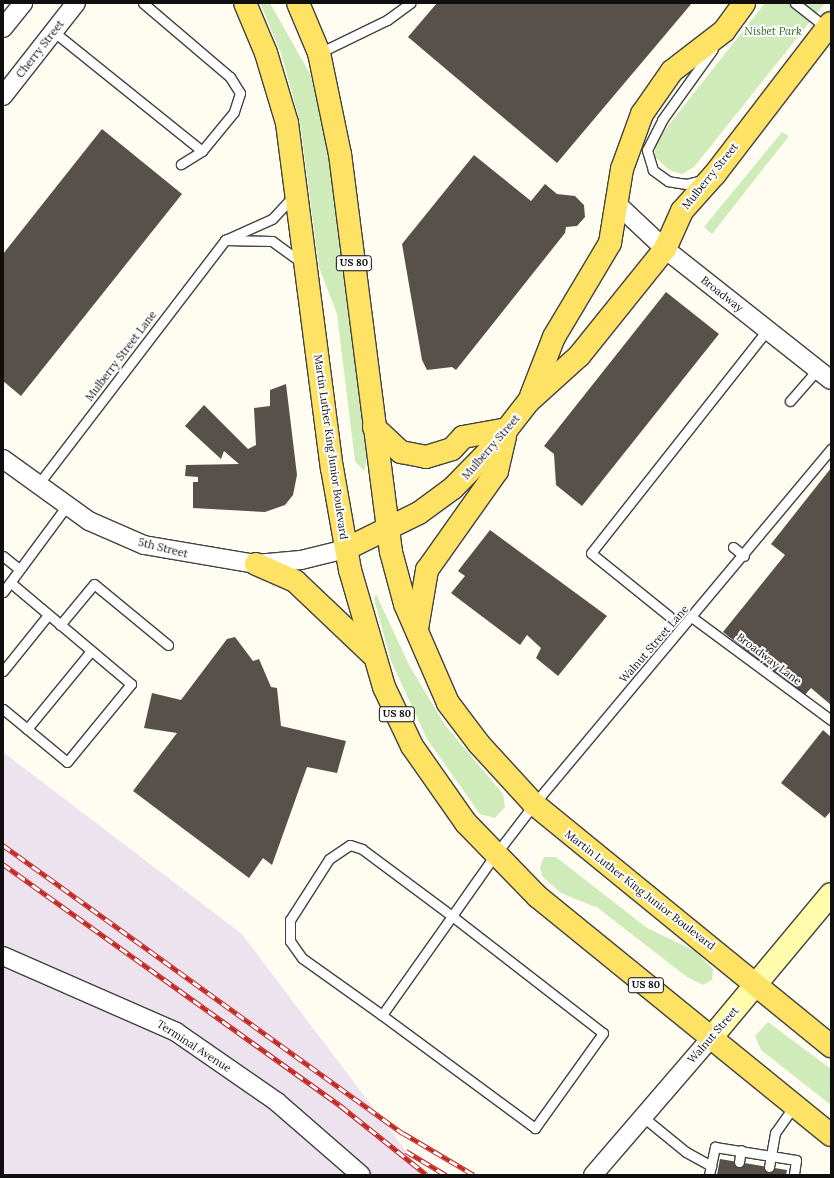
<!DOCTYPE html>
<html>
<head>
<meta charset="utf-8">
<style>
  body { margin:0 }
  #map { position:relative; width:834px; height:1178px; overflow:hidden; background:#fffdf1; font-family:Lora,serif }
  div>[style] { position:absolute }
  .industrial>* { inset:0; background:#ede3ee }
  .green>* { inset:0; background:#cfebb9 }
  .building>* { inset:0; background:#58514b }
  .roads { filter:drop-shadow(1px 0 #424242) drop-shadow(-1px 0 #424242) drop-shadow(0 1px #424242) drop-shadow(0 -1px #424242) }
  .lane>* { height:9px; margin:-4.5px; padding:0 4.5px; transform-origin:4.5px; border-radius:4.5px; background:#fff }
  .street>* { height:18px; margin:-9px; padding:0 9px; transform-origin:9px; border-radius:9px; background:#fff }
  .secondary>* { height:22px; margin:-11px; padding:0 11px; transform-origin:11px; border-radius:11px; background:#fffcac }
  .primary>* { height:22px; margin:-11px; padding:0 11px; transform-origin:11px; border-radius:11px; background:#fde263 }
  .rail>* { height:4.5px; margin-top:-2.25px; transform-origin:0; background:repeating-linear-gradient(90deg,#fff 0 9px,#c52521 0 18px); box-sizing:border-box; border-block:1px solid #c52521 }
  span { translate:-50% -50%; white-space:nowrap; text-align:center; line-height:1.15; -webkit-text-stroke:4px #fff; paint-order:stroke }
  .shield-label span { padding:1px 3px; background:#fff; border:1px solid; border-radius:3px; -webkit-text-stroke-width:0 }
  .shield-label { font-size:10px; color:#0f0f0f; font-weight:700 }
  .park-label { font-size:11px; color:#276a1c; font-style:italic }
  .street-label { font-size:11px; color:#0f0f0f }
  .frame { position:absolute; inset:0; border:4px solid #0f0f0f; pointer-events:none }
</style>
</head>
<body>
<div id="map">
  <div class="industrial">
    <i style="clip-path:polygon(3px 752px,242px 934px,424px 1175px,3px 1175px)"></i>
  </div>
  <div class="green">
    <i style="clip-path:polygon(260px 3px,270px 3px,310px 74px,331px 156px,367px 458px,364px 471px,355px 461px,337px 314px,319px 267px,300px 122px,281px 53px)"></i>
    <i style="clip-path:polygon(765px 3px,825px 3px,694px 167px,682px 174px,669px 170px,655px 157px,655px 147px,660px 136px)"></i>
    <i style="clip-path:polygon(782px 132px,789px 136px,712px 234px,704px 227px)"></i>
    <i style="clip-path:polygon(376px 594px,409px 665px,445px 725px,503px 794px,505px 807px,495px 818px,480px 814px,427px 739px,391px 661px,374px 599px)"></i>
    <i style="clip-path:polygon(544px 857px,556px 857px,647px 928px,695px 951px,713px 969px,712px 980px,703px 985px,687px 977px,598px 908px,561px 893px,542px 876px,540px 867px)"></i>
    <i style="clip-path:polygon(768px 1022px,831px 1069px,831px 1105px,761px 1050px,755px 1036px)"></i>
  </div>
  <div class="building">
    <i style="clip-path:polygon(437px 3px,692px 3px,557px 163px,408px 37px)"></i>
    <i style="clip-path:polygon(102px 129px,182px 194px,21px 396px,3px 381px,3px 254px)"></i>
    <i style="clip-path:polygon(474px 155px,531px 201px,545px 184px,557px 194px,575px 196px,584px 205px,585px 217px,577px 226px,566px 227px,565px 233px,456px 370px,452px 367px,427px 370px,422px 360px,402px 244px)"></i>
    <i style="clip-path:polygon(666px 292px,719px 334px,582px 506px,556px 485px,554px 454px,544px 446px)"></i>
    <i style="clip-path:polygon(286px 384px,297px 475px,293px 495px,285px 505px,265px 512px,193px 508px,193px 482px,198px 482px,198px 477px,185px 476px,186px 465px,239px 464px,224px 451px,221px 459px,185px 426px,204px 405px,248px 449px,256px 445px,254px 408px,270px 406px,270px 390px)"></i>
    <i style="clip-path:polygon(831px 468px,831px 705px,811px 688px,804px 696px,723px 632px,785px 555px,771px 544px)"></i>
    <i style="clip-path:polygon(490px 530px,607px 616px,558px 676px,536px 658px,541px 648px,527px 635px,520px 645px,451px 593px,465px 576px,458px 571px)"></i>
    <i style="clip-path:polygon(235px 637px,253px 661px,259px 659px,271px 687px,277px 688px,281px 726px,346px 741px,337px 773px,307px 767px,272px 865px,263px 858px,249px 878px,133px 791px,177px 733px,144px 728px,152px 693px,181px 700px,227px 639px)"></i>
    <i style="clip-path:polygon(823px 730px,831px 737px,831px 811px,825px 818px,781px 783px)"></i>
    <i style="clip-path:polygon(720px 1159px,787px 1170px,786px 1175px,717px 1175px)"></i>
  </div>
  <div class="roads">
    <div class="lane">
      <i style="left:143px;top:3px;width:114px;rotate:40.4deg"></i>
      <i style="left:230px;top:77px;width:19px;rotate:58deg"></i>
      <i style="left:240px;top:93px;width:20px;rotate:108deg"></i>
      <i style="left:234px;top:112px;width:50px;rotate:129.4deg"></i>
      <i style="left:202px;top:151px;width:25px;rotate:148deg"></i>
      <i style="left:795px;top:3px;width:42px;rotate:38.2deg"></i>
      <i style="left:54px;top:32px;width:190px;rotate:38.8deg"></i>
      <i style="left:319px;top:53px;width:76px;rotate:-25.9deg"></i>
      <i style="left:387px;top:20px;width:29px;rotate:-36deg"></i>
      <i style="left:703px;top:180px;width:17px;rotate:167deg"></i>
      <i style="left:686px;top:184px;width:18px;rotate:-171deg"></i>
      <i style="left:668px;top:181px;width:19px;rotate:-144deg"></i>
      <i style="left:653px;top:170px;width:21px;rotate:-107deg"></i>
      <i style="left:647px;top:150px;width:34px;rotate:-63deg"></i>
      <i style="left:662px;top:120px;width:87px;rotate:-54.3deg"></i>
      <i style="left:225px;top:240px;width:47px;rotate:1.2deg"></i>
      <i style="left:272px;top:241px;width:36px;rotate:36deg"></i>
      <i style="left:790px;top:401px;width:41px;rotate:-48.9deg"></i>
      <i style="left:37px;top:486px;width:310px;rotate:-52.6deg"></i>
      <i style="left:225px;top:240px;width:51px;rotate:-24.1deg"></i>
      <i style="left:272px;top:219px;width:33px;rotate:-47deg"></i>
      <i style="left:733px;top:547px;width:14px;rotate:39deg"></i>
      <i style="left:3px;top:556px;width:21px;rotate:39deg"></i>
      <i style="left:3px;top:592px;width:106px;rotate:-53.5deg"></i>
      <i style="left:669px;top:616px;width:100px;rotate:-141.1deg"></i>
      <i style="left:591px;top:553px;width:284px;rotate:-51.7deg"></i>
      <i style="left:693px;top:618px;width:172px;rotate:36.5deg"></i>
      <i style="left:60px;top:625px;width:53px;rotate:-50.3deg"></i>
      <i style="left:94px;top:584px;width:96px;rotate:39.5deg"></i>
      <i style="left:3px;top:671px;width:72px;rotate:-51.2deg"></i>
      <i style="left:3px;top:709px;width:83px;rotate:39.6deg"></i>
      <i style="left:67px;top:762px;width:101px;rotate:-50.6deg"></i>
      <i style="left:131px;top:684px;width:158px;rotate:-139.9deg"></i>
      <i style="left:27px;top:729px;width:101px;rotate:-50.6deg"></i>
      <i style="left:382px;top:1015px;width:98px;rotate:-144.5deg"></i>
      <i style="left:302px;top:958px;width:21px;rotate:-125deg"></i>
      <i style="left:290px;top:941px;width:21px;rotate:-90deg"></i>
      <i style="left:290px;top:920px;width:72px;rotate:-57.4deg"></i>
      <i style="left:329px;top:859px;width:25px;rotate:-34deg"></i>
      <i style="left:350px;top:845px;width:13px;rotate:18deg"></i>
      <i style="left:362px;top:849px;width:112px;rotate:36.7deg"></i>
      <i style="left:452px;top:916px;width:191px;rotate:37.8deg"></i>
      <i style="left:603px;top:1033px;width:117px;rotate:125.6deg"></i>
      <i style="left:535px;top:1128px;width:190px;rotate:-143.6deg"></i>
      <i style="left:382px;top:1015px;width:121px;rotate:-54.7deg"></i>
      <i style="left:452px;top:916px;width:45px;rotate:-54.9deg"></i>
      <i style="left:478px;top:879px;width:29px;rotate:-55deg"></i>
      <i style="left:495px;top:855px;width:64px;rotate:-52.6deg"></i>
      <i style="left:534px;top:804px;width:463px;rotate:-50.1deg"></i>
      <i style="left:643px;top:1117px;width:55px;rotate:39.1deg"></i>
      <i style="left:686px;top:1152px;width:29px;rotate:29deg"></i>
      <i style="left:739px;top:1162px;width:12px;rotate:-81deg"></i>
      <i style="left:769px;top:1167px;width:35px;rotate:-80deg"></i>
      <i style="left:775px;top:1133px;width:33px;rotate:-55deg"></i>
      <i style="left:709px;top:1175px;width:29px;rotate:-78deg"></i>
      <i style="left:715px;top:1147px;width:82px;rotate:9.1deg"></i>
      <i style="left:796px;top:1160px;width:15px;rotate:98deg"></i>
    </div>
    <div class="street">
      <i style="left:3px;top:28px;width:32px;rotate:-51deg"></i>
      <i style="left:3px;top:96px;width:118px;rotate:-51.9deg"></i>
      <i style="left:616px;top:203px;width:67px;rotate:43.2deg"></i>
      <i style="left:665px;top:249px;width:211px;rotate:38.3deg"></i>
      <i style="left:3px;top:459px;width:106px;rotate:35.8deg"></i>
      <i style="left:89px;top:521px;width:60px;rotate:23.6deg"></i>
      <i style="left:144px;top:545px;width:114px;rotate:9.6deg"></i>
      <i style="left:256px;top:564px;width:45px;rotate:-5.1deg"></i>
      <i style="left:301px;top:560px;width:46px;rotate:-13.7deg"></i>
      <i style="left:3px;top:956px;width:189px;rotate:23.7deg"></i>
      <i style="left:176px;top:1032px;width:123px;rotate:34.7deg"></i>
      <i style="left:277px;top:1102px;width:111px;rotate:41deg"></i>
      <i style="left:593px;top:1175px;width:181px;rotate:-49.3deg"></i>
    </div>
    <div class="secondary">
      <i style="left:711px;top:1038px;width:187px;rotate:-50.2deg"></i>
    </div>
    <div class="primary">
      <i style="left:245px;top:3px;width:54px;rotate:67.2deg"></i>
      <i style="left:266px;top:53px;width:73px;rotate:73.3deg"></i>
      <i style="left:287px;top:123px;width:348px;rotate:82.6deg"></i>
      <i style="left:332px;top:468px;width:104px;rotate:80deg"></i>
      <i style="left:350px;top:570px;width:122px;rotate:73.8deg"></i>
      <i style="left:384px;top:687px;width:65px;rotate:64.6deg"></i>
      <i style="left:412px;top:746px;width:94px;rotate:55deg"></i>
      <i style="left:466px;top:823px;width:103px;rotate:45.8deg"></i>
      <i style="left:538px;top:897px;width:377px;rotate:39.1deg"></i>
      <i style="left:298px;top:3px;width:54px;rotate:67.2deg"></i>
      <i style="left:319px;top:53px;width:103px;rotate:78.3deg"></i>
      <i style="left:340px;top:154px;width:401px;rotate:82.7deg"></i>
      <i style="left:391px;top:552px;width:54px;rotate:74.9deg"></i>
      <i style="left:405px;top:604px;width:108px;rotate:66.5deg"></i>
      <i style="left:448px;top:703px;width:51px;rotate:52.9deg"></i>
      <i style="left:479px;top:744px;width:81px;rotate:47.5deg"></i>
      <i style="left:534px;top:804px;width:383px;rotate:39.2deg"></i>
      <i style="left:531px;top:396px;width:63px;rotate:-68.7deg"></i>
      <i style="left:554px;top:337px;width:109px;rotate:-59.2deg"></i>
      <i style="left:610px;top:243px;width:75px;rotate:-80.8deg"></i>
      <i style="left:622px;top:169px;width:59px;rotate:-70deg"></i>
      <i style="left:642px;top:114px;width:52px;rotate:-55.1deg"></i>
      <i style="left:672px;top:71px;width:66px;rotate:-37.6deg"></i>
      <i style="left:724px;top:31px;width:34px;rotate:-54deg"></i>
      <i style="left:374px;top:427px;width:37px;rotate:43deg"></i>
      <i style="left:401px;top:452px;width:25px;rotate:11deg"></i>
      <i style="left:426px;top:457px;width:27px;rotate:-17deg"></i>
      <i style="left:452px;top:449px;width:16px;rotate:-47deg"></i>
      <i style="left:463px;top:437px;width:45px;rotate:-10.3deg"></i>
      <i style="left:346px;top:549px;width:81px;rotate:-26.3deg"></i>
      <i style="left:419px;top:513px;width:42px;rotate:-36.3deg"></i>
      <i style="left:453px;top:488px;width:57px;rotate:-45.7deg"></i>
      <i style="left:493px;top:447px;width:58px;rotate:-52deg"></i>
      <i style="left:529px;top:401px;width:67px;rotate:-42deg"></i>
      <i style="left:579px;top:356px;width:137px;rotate:-51.2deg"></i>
      <i style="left:665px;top:249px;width:42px;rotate:-65.9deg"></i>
      <i style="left:682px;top:211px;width:50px;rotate:-48.3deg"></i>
      <i style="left:715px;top:174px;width:190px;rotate:-52.5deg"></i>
      <i style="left:256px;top:564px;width:43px;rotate:23.6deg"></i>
      <i style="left:295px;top:581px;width:106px;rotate:43.5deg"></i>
      <i style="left:417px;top:629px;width:60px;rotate:-80.4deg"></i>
      <i style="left:427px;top:570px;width:121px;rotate:-54.7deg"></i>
      <i style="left:497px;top:471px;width:36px;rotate:-77deg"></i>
    </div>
  </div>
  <div class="rail">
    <i style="left:3px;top:845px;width:493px;rotate:35.8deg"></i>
    <i style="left:403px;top:1133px;width:82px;rotate:30.6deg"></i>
    <i style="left:3px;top:864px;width:416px;rotate:35.6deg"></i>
    <i style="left:341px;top:1106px;width:110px;rotate:38.7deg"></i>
    <i style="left:406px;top:1151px;width:47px;rotate:31deg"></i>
  </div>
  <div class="shield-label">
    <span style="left:354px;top:263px">US 80</span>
    <span style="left:397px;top:714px">US 80</span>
    <span style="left:646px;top:985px">US 80</span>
  </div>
  <div class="park-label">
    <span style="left:773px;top:31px">Nisbet Park</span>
  </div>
  <div class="street-label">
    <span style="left:40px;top:49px;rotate:-52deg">Cherry Street</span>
    <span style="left:710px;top:176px;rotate:-51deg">Mulberry Street</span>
    <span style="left:722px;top:294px;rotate:38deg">Broadway</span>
    <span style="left:121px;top:356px;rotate:-53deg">Mulberry Street Lane</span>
    <span style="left:331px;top:447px;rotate:82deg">Martin Luther King Junior Boulevard</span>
    <span style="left:491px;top:447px;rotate:-49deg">Mulberry Street</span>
    <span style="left:163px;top:548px;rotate:14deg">5th Street</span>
    <span style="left:654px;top:644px;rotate:-49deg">Walnut Street Lane</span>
    <span style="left:769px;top:659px;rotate:37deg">Broadway Lane</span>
    <span style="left:640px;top:890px;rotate:38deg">Martin Luther King Junior Boulevard</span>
    <span style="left:713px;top:1035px;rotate:-49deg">Walnut Street</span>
    <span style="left:194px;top:1046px;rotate:33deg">Terminal Avenue</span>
  </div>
  <div class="frame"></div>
</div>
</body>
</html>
